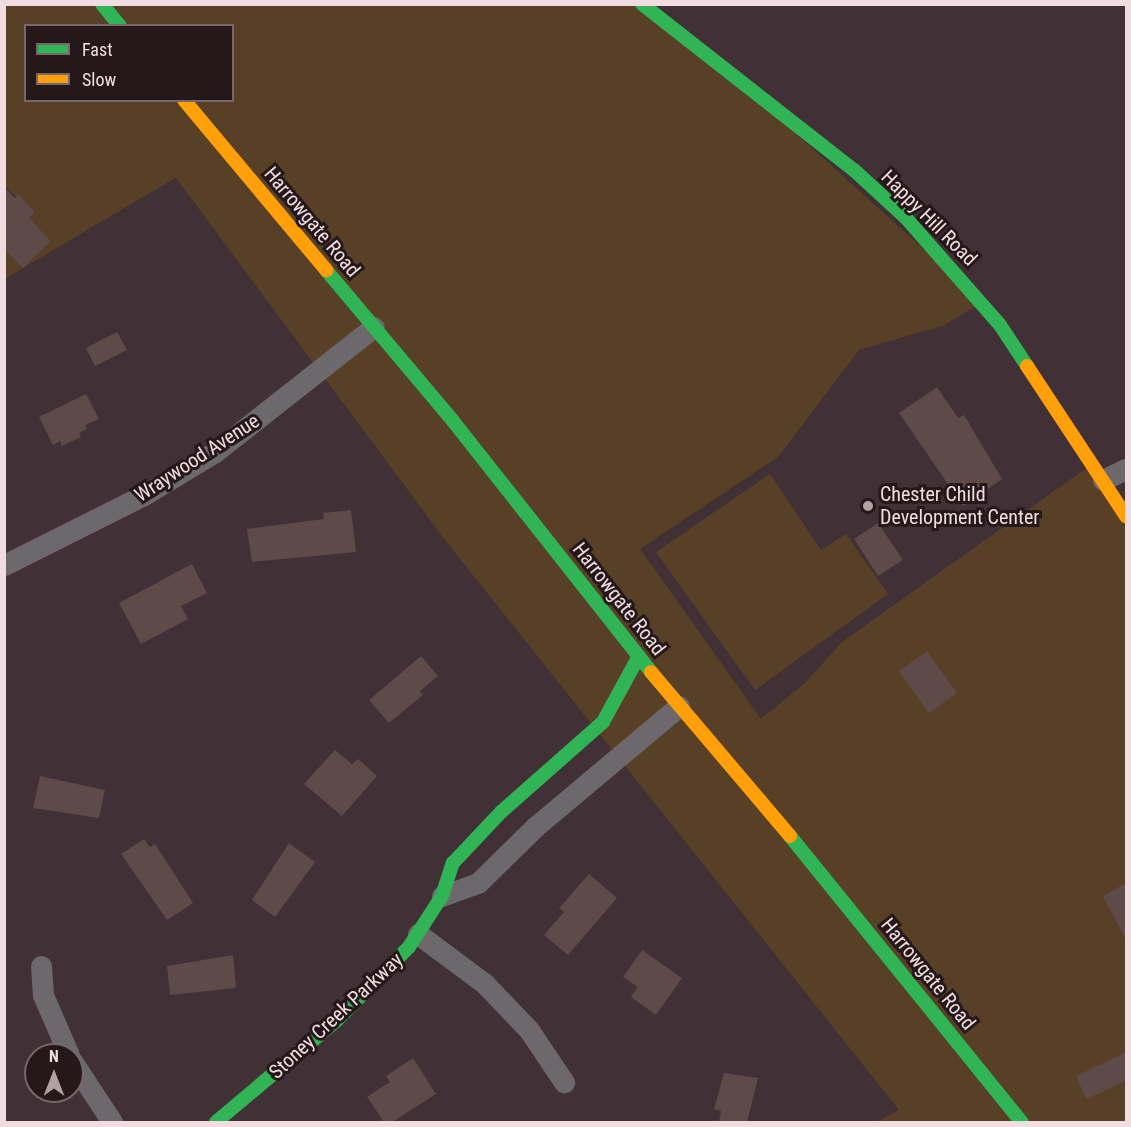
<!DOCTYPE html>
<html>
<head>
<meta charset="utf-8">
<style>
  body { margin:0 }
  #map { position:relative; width:1131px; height:1127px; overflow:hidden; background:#413035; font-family:"Roboto Condensed",sans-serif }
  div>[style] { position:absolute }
  .green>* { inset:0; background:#584026 }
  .building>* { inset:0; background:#5d4a49 }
  .street>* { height:21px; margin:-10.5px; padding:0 10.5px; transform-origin:10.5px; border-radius:10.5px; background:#6d686b }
  .fast>* { height:14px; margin:-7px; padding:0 7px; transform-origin:7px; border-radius:7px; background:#30b455 }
  .slow>* { height:14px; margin:-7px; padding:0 7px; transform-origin:7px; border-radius:7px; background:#ff9f0a }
  .dots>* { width:16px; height:16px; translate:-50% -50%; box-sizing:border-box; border:3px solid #25181b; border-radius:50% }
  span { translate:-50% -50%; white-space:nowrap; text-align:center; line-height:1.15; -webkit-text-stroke:6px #25181b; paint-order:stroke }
  .street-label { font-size:20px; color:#f1dde1 }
  .poi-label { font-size:20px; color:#f1dde1 }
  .left { translate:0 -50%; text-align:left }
  .frame { position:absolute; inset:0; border:6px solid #f1dde1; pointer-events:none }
  .legend { position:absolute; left:24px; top:24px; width:210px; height:78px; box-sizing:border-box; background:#25181b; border:2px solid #77676a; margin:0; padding:8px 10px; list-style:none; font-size:18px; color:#f1dde1 }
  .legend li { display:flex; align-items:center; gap:12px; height:30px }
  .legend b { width:30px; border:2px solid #77676a }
  .north { position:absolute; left:24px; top:1043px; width:60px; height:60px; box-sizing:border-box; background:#25181b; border:2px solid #77676a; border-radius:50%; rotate:0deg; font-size:16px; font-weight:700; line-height:24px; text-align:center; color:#f1dde1 }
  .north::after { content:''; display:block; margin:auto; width:21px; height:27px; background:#b3a0a5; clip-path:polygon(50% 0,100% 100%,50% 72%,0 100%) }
</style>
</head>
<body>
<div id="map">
  <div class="green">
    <i style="clip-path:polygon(evenodd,5px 5px,642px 5px,707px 53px,982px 302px,945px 325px,859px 350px,778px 457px,640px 549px,761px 719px,805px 683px,842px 642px,1092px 464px,1126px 517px,1126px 1122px,877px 1122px,899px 1110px,445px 540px,176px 178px,175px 178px,23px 268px,5px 279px,4px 249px,23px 268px,51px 241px,29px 218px,35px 212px,5px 187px,5px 5px,26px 26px,232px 26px,232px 100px,26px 100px,26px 26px)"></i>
    <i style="clip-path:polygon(770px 474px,821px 550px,846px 534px,888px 594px,755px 690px,656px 552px)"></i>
  </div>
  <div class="building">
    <i style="clip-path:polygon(4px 187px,15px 198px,18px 194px,35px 212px,29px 218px,51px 241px,23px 268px,4px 249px)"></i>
    <i style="clip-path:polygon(117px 332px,127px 350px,95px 366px,86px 348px)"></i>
    <i style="clip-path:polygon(937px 387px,958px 418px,964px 415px,1002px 479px,963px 506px,899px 413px)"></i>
    <i style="clip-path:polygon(86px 394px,99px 419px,85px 425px,87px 429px,79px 433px,81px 437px,62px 446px,60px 441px,53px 445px,39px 417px)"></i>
    <i style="clip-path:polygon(351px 510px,356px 552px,252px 562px,247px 529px,324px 519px,323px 513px)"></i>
    <i style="clip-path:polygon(878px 523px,903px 560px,878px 576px,854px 539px)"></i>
    <i style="clip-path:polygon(192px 564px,207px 593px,181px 606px,188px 619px,141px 644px,119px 603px)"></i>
    <i style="clip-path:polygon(927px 651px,957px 693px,929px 713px,899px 671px)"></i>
    <i style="clip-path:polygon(421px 656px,438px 676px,420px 691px,423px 695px,389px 723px,369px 700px)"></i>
    <i style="clip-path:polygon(335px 750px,352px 764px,358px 759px,377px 776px,342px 816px,304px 784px)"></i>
    <i style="clip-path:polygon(40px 776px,105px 790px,99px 818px,33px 808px)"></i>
    <i style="clip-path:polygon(144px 839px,150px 847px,155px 844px,193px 903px,167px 920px,121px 854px)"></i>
    <i style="clip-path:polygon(289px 843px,315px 862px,275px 917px,252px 900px)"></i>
    <i style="clip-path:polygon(589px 874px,617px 898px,568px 955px,544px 935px,564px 912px,559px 908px)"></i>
    <i style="clip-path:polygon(1126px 883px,1126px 940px,1103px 896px)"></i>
    <i style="clip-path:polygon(642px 950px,682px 978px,656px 1015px,631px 997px,638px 987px,623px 977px)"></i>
    <i style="clip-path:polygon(233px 955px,236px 988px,170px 995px,167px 966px)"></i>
    <i style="clip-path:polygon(1126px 1052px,1126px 1081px,1086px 1099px,1076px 1076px)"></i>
    <i style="clip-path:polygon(413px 1058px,436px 1094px,392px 1122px,384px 1122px,367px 1097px,390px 1082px,386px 1076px)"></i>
    <i style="clip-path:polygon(724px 1073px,758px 1078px,747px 1122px,719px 1122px,721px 1111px,714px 1109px)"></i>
  </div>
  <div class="street">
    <i style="left:1103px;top:480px;width:25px;rotate:-26deg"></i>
    <i style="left:4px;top:565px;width:157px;rotate:-26.6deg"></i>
    <i style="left:144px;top:495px;width:83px;rotate:-31.2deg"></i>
    <i style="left:215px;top:452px;width:202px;rotate:-38.2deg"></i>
    <i style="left:442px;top:896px;width:38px;rotate:-20deg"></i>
    <i style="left:478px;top:883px;width:80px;rotate:-44.5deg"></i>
    <i style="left:535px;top:827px;width:188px;rotate:-40deg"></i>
    <i style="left:418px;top:934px;width:84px;rotate:36.7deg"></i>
    <i style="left:485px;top:984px;width:64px;rotate:46.3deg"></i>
    <i style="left:529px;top:1030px;width:63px;rotate:56.1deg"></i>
    <i style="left:41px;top:966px;width:29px;rotate:86deg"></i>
    <i style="left:43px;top:995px;width:65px;rotate:66.6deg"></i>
    <i style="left:72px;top:1061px;width:73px;rotate:56.7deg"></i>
  </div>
  <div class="fast">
    <i style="left:102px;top:4px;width:28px;rotate:51deg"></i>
    <i style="left:642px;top:4px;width:269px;rotate:38.1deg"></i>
    <i style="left:854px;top:170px;width:71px;rotate:42.7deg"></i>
    <i style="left:906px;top:218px;width:142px;rotate:48.7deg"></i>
    <i style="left:1000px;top:325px;width:49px;rotate:56.6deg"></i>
    <i style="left:326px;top:270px;width:197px;rotate:49.9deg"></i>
    <i style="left:453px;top:421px;width:320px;rotate:51.7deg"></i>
    <i style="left:790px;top:836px;width:368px;rotate:51deg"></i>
    <i style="left:216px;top:1122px;width:158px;rotate:-40.1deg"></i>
    <i style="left:337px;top:1020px;width:103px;rotate:-45.4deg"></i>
    <i style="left:409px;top:947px;width:61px;rotate:-57.1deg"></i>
    <i style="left:442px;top:896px;width:35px;rotate:-72deg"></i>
    <i style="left:453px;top:863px;width:70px;rotate:-46.7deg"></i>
    <i style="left:501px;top:812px;width:136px;rotate:-41.4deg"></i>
    <i style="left:603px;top:722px;width:75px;rotate:-61.4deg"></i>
  </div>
  <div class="slow">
    <i style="left:184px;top:100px;width:222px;rotate:50.1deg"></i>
    <i style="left:1027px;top:366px;width:180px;rotate:56.6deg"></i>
    <i style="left:651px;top:672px;width:215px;rotate:49.7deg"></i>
  </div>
  <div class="dots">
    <i style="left:868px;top:506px;background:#b3a0a5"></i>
  </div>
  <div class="street-label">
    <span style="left:929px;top:218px;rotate:45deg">Happy Hill Road</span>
    <span style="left:312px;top:222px;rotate:50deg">Harrowgate Road</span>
    <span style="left:197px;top:458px;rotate:-33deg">Wraywood Avenue</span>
    <span style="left:619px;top:599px;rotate:52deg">Harrowgate Road</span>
    <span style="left:928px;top:974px;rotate:51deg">Harrowgate Road</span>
    <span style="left:336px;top:1016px;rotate:-43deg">Stoney Creek Parkway</span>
  </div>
  <div class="poi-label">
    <span class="left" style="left:880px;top:506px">Chester Child<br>Development Center</span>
  </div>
  <div class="frame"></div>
  <ul class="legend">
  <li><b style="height:8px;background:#30b455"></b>Fast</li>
  <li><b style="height:8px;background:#ff9f0a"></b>Slow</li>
  </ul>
  <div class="north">N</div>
</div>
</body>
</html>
